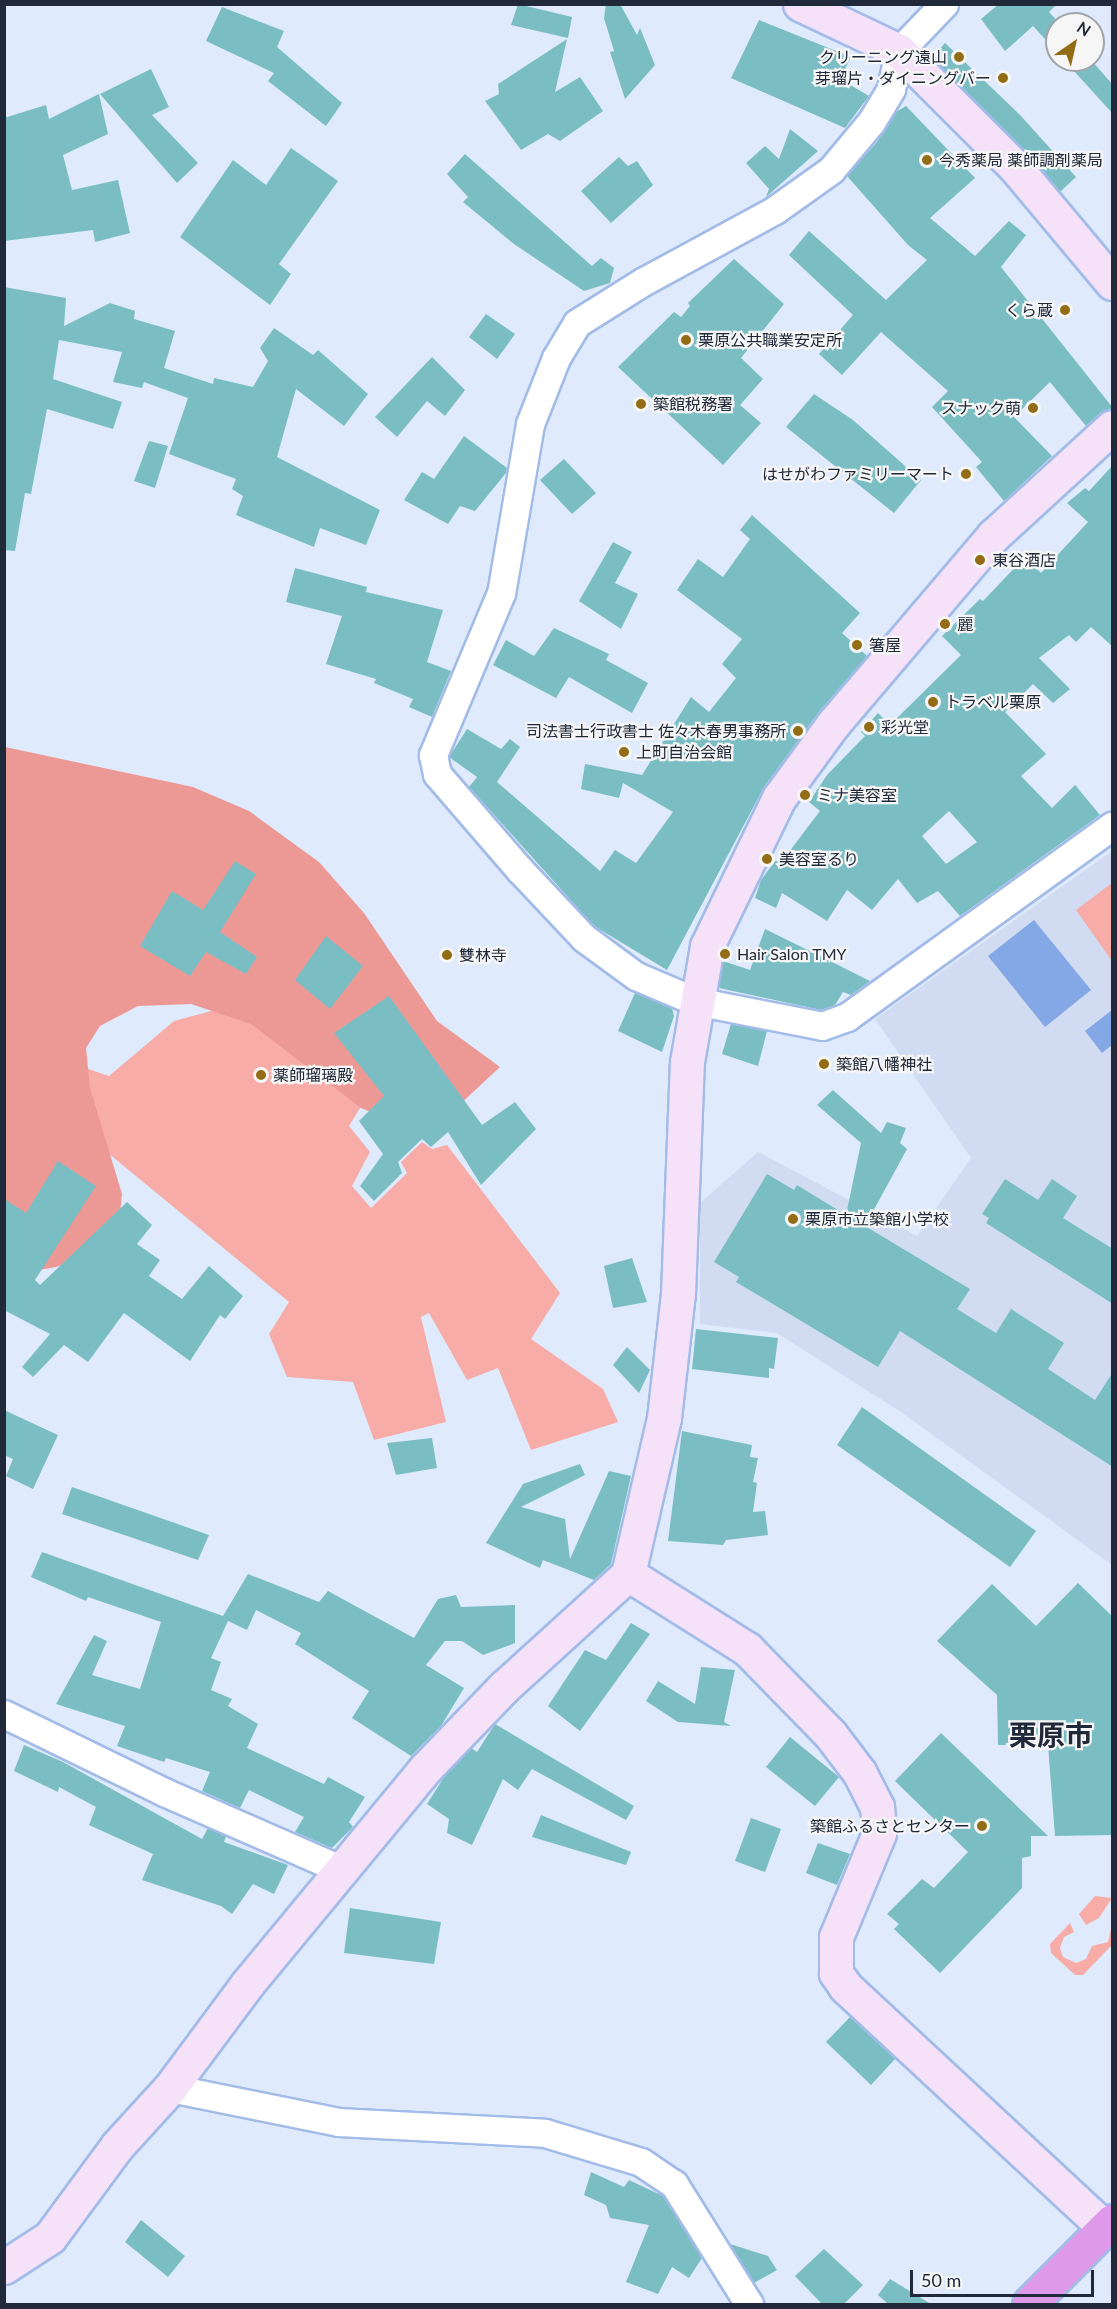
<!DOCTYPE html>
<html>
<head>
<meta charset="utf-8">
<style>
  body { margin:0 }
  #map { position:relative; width:1117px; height:2309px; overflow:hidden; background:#dfeafc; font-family:Lato,"Noto Sans JP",sans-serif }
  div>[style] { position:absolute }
  .built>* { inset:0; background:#d1dcf2 }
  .green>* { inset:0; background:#f8aca8 }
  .forest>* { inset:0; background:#ec9996 }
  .water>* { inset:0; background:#84a7e6 }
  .building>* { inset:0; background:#7abec4 }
  .roads { filter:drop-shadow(2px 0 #a2bbe8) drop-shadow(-2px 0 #a2bbe8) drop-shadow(0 2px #a2bbe8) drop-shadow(0 -2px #a2bbe8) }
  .street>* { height:27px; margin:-13.5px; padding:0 13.5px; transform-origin:13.5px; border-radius:13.5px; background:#fff }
  .secondary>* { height:33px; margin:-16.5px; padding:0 16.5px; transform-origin:16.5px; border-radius:16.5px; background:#f5e1f8 }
  .highway>* { height:33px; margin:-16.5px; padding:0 16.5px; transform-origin:16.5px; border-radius:16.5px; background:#de9ae8 }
  .dots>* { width:16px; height:16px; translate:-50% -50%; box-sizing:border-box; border:3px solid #f6f6f6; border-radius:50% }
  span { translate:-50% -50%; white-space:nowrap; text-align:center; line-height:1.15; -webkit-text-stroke:4.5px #f6f6f6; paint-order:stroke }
  .poi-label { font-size:16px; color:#20293a }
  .right { translate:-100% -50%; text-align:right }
  .left { translate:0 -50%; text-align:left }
  .town-label { font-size:28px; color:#20293a; font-weight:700 }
  .frame { position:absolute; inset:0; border:6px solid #20293a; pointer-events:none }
  .north { position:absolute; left:1045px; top:12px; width:60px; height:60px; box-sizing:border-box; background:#f6f6f6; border:2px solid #a0a4ab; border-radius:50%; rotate:34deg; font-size:16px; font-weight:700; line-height:24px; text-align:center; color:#20293a }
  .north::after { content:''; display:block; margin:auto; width:21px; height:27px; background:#936d15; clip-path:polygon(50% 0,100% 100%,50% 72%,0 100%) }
  .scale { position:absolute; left:910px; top:2270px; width:184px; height:27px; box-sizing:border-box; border:3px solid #20293a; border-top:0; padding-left:8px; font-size:18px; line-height:21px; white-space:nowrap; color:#20293a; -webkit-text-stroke:4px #f6f6f6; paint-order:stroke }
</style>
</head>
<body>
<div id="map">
  <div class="built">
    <i style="clip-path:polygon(1112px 851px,1112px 1565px,904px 1414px,777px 1333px,700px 1324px,700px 1203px,758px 1152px,917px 1236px,971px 1158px,875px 1019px)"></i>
  </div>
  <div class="green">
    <i style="clip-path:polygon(1112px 883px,1112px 961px,1076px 910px)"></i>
    <i style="clip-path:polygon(230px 1006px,365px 1100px,349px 1126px,370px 1152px,352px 1186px,371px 1208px,407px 1173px,401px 1162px,422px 1142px,432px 1149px,447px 1145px,560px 1293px,531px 1339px,603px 1389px,618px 1422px,531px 1450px,498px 1368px,467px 1380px,429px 1313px,421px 1317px,446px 1422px,374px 1440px,353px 1382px,287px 1377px,269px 1334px,289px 1302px,63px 1116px,4px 1062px,62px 1060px,109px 1076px,174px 1021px)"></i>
    <i style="clip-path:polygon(1095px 1896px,1112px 1898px,1099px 1918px,1086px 1925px,1079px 1914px)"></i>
    <i style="clip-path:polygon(1070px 1923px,1074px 1932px,1064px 1937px,1060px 1948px,1063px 1957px,1076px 1963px,1086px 1959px,1092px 1946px,1108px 1942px,1112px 1924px,1112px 1945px,1083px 1975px,1075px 1975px,1051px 1953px,1050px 1944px)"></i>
  </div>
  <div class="forest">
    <i style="clip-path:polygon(5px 747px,193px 787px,249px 811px,319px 862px,364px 913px,437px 1021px,500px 1067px,444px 1119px,402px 1125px,361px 1108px,251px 1024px,191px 1004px,138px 1006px,100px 1026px,86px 1048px,90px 1088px,122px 1194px,118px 1232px,97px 1253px,56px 1267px,5px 1276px)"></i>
  </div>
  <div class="water">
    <i style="clip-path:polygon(1034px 920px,1091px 990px,1045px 1027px,988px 956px)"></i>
    <i style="clip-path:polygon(1112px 1010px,1112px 1045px,1102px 1053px,1085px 1031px)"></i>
  </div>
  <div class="building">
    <i style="clip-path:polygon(518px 4px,572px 17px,568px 38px,511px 25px)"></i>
    <i style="clip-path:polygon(606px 4px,620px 4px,637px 35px,640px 28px,655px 65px,625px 99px,610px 52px,614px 51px,604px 18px)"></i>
    <i style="clip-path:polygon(999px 4px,1057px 4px,1049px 12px,1060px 24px,1057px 52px,1033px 26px,1005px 51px,981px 19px)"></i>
    <i style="clip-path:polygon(222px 7px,284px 31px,277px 47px,342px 103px,326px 126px,268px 81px,274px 73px,206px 41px)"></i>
    <i style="clip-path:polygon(759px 20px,851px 57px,840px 79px,869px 96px,845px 128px,731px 78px)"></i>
    <i style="clip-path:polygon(567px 39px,555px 92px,580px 77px,603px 111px,560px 141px,548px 134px,521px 150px,485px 101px,499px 94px,498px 84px)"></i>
    <i style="clip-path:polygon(945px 43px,1021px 116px,1076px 177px,1060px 192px,1029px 155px,932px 58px)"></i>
    <i style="clip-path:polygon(1064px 60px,1091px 60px,1113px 85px,1113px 114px)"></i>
    <i style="clip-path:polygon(151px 69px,169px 107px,152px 115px,198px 163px,177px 183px,100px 94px)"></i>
    <i style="clip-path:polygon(99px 94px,108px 134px,63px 155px,72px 190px,118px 180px,130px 233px,95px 242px,93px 230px,4px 241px,4px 118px,46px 105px,49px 119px)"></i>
    <i style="clip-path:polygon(906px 106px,975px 178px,930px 218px,975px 256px,1009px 221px,1026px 235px,1001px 267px,1113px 408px,1100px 413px,1086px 426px,1050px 382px,1014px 417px,1052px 456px,1004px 501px,976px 467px,982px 462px,932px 407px,948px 391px,881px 332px,842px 375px,819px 354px,853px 315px,789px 255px,809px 231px,886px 300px,927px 260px,908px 245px,847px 176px,877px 142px,896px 112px)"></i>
    <i style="clip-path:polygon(790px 129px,818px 151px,766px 197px,769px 189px,746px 163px,765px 146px,779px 159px)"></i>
    <i style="clip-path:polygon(291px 148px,338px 181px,279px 264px,291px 274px,270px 305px,180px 237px,233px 160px,266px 185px)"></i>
    <i style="clip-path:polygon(465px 154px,592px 266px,601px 258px,614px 268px,610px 283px,584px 291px,514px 244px,463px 202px,468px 197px,447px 174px)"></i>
    <i style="clip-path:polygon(619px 157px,628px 166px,637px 161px,653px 185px,611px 223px,581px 191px)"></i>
    <i style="clip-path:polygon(734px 259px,784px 304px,741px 358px,763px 379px,740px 405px,761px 423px,723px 465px,618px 367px,674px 312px,681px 317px,690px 306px,688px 303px)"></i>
    <i style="clip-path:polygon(4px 287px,66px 298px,64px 326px,110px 303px,135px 311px,134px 319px,175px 331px,164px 368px,213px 384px,214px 378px,253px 387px,268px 361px,260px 348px,274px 328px,313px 355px,318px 350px,368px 394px,344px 426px,296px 389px,277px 457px,380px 510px,366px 545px,320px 528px,314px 547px,236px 515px,243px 496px,232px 489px,236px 479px,169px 454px,188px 398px,144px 382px,142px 388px,113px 382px,122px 352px,59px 340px,53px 379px,122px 402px,113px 429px,47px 409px,31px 494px,25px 493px,15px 551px,4px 550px)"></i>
    <i style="clip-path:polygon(486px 314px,515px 334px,497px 359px,469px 337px)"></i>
    <i style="clip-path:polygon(432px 357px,465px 390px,445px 416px,427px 401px,397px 437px,375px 417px)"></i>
    <i style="clip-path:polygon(814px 394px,853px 420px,921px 480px,894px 513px,786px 427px)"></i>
    <i style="clip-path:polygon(464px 436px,507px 468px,506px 473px,475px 511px,460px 506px,448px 524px,404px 500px,422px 472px,434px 479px)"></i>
    <i style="clip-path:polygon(149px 441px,168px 446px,155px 488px,134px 481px)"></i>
    <i style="clip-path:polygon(564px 459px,596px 493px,572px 514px,540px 480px)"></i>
    <i style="clip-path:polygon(evenodd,1113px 465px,1113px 647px,1091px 627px,1076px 642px,1069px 635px,1039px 658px,1070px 689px,1053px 703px,1033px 684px,1005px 712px,1046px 754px,1021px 776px,1052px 808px,1075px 785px,1100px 815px,960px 916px,938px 891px,917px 903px,898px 879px,872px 910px,847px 890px,827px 921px,782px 893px,776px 908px,755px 898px,761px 880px,775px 861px,782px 861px,820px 811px,809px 802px,827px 775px,865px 736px,861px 732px,878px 713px,890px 725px,961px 655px,942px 636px,980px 599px,983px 601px,1025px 557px,1041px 573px,1088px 522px,1067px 503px,1085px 488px,1089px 491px,1113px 465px,949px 811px,977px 842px,946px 864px,922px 836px,949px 811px)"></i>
    <i style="clip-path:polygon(752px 515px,860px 613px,842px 633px,867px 656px,818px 713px,764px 787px,667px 970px,594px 926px,469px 787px,477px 777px,449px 757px,467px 729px,501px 749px,510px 739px,520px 747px,497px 782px,600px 871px,615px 850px,636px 863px,673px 812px,623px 783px,619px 798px,581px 789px,585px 764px,642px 775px,691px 697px,709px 712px,736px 678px,722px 664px,742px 639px,677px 590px,698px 559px,723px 577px,750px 539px,740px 530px)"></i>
    <i style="clip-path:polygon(613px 542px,632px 552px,615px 583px,638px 594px,621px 629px,579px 601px)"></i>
    <i style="clip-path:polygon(295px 568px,367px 587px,366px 592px,443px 610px,427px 662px,451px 671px,432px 717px,409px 707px,413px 699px,374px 683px,376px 679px,326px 664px,342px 616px,286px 602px)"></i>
    <i style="clip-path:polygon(554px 628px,609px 654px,606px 660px,648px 683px,632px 713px,569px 677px,556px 698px,493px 665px,506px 640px,534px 656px)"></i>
    <i style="clip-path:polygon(235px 861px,256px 874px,220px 932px,257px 957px,246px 974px,206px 952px,190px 976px,140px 946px,172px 891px,203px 910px)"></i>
    <i style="clip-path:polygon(765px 929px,834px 963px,870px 981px,851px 995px,843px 992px,835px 1005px,821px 1010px,719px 988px,723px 961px,750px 970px)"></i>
    <i style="clip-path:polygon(326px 936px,363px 966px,330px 1009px,295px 980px)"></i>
    <i style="clip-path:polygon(635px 993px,672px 1008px,674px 1016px,662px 1052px,618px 1031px)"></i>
    <i style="clip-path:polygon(389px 996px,482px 1125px,515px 1102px,536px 1129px,481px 1185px,448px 1132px,431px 1147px,422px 1139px,398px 1162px,402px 1173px,374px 1201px,360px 1186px,383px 1154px,359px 1121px,384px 1096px,334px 1033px)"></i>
    <i style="clip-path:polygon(731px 1024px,767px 1031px,758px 1066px,722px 1054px)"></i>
    <i style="clip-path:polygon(833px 1090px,881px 1133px,887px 1122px,906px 1128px,900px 1143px,907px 1149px,865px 1226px,970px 1289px,957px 1309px,996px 1333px,1011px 1309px,1064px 1343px,1048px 1369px,1095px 1400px,1113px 1372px,1113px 1467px,900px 1331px,878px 1367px,736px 1282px,739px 1277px,714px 1262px,767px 1174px,794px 1190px,797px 1185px,846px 1215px,861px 1143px,817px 1105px)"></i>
    <i style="clip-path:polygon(58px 1161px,96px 1186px,35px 1280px,40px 1285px,127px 1202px,152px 1225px,137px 1244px,160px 1260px,149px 1276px,182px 1299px,209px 1266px,243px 1296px,225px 1319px,220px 1315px,190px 1361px,124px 1313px,88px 1362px,64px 1345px,33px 1377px,22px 1367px,50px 1334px,4px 1310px,4px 1199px,26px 1213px)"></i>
    <i style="clip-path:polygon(1005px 1179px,1038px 1200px,1052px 1179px,1077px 1196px,1063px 1218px,1113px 1249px,1113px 1304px,986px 1223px,989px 1218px,982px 1214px)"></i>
    <i style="clip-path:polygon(632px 1258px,647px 1302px,613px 1308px,604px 1266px)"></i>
    <i style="clip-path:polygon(696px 1329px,778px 1338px,774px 1369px,769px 1368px,769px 1378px,692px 1369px)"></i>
    <i style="clip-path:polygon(627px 1347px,650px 1370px,639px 1393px,613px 1365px)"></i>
    <i style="clip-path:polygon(862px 1407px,1036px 1531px,1010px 1567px,837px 1445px)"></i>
    <i style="clip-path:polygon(4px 1410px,58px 1435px,33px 1489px,6px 1476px,13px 1459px,4px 1455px)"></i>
    <i style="clip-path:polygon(682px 1431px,752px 1445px,750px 1457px,758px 1458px,753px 1482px,757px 1483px,753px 1512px,765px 1511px,768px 1535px,726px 1540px,723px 1545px,668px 1541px)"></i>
    <i style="clip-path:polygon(432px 1438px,437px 1468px,396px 1475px,387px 1443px)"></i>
    <i style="clip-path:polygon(580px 1464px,585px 1475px,521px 1507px,565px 1519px,570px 1559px,609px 1471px,631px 1476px,611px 1564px,594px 1580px,543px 1560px,540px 1568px,486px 1543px,523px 1484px)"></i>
    <i style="clip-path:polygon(72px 1487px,209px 1535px,198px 1560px,62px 1514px)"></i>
    <i style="clip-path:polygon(42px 1552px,223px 1616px,248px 1574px,319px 1602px,328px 1591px,414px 1638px,438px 1599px,456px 1595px,461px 1607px,515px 1605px,515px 1643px,483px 1655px,462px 1641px,445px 1641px,426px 1665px,464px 1688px,441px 1726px,411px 1756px,352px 1718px,369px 1691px,295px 1644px,301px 1633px,256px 1610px,247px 1630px,228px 1621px,211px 1658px,221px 1662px,211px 1690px,232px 1699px,228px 1706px,258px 1724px,247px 1748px,324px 1784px,328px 1777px,365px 1797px,349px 1822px,353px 1827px,332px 1848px,295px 1832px,304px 1817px,249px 1790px,240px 1808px,202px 1791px,210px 1772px,166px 1758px,164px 1762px,117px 1746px,125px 1726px,56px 1704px,94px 1635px,107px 1641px,92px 1675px,140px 1689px,161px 1622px,88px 1597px,86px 1601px,31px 1577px)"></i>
    <i style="clip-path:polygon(1078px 1583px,1113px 1617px,1113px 1835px,1055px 1836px,1048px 1745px,998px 1745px,997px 1695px,937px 1641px,992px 1584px,1036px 1626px)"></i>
    <i style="clip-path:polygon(631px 1623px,650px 1634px,580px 1731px,548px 1706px,585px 1650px,606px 1660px)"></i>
    <i style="clip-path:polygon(701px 1667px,735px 1670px,724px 1722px,731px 1726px,678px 1722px,646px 1701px,658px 1681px,695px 1704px)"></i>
    <i style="clip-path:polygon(495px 1724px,634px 1806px,626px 1820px,532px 1769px,518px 1790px,503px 1779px,472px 1845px,447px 1833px,449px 1819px,427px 1804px,446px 1774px,471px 1748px,477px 1752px)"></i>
    <i style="clip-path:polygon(941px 1733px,1048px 1836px,1031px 1836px,1031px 1856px,1022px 1858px,1022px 1888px,940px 1973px,894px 1929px,899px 1924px,887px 1914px,922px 1879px,934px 1888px,968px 1852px,895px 1781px)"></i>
    <i style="clip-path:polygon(790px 1737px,839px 1777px,815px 1806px,766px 1767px)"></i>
    <i style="clip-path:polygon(24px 1745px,63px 1762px,202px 1839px,208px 1828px,226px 1836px,224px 1842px,288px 1865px,274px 1894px,253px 1884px,232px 1914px,221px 1906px,142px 1880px,153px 1854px,89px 1825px,96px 1807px,59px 1787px,58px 1792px,14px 1771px)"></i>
    <i style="clip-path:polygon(541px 1815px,631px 1852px,626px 1865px,532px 1837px)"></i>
    <i style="clip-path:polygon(751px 1818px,781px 1829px,765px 1872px,735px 1861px)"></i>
    <i style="clip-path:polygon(818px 1843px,850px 1854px,837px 1885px,806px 1873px)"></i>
    <i style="clip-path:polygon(350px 1908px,441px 1922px,434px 1964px,344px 1953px)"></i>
    <i style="clip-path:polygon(850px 2017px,895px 2059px,871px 2085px,826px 2042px)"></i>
    <i style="clip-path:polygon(591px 2172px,624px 2187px,629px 2180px,663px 2196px,702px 2258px,689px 2278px,672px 2267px,658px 2294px,626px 2282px,649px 2225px,610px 2218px,606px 2205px,584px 2195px)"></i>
    <i style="clip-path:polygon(141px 2220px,185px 2256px,168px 2277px,125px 2242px)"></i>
    <i style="clip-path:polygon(730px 2244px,768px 2256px,777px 2270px,754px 2283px)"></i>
    <i style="clip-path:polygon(824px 2249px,863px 2285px,844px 2304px,822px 2304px,795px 2276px)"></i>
    <i style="clip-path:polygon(890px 2279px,931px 2304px,888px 2304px,878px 2295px)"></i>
  </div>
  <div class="roads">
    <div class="street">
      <i style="left:944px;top:4px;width:65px;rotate:133.8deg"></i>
      <i style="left:899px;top:51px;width:39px;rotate:102deg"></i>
      <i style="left:891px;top:89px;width:39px;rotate:121deg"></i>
      <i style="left:871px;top:122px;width:62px;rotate:129.8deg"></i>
      <i style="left:831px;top:170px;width:69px;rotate:144.5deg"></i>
      <i style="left:775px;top:210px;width:149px;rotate:151.5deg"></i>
      <i style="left:644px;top:281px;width:79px;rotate:147.9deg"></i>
      <i style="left:577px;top:323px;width:41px;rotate:121deg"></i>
      <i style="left:556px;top:358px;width:71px;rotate:111.5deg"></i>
      <i style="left:530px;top:424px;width:171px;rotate:99.7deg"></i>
      <i style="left:501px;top:593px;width:176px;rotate:112.8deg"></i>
      <i style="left:433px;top:755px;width:19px;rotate:78deg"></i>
      <i style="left:437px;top:774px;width:127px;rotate:49.2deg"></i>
      <i style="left:520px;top:870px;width:93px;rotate:46.7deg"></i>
      <i style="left:584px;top:938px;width:64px;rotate:36.2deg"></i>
      <i style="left:636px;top:976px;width:64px;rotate:23deg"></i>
      <i style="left:695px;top:1001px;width:129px;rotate:11.1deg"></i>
      <i style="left:822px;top:1026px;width:27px;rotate:-20deg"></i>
      <i style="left:847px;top:1017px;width:327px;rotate:-35.8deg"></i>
      <i style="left:4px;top:1714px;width:178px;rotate:26deg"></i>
      <i style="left:164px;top:1792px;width:192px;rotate:23.6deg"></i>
      <i style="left:170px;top:2088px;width:171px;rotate:11.4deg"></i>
      <i style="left:338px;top:2122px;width:207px;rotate:3deg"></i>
      <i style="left:545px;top:2133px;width:100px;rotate:16.8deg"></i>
      <i style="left:641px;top:2162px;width:40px;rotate:34deg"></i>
      <i style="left:674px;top:2184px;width:142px;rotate:58deg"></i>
    </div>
    <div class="secondary">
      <i style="left:800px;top:4px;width:110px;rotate:25.4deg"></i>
      <i style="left:899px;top:51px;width:165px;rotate:45deg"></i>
      <i style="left:1016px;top:168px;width:150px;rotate:50.1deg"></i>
      <i style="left:1105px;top:2228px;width:355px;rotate:-137.1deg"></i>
      <i style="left:845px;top:1986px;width:16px;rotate:-125deg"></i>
      <i style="left:836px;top:1973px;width:36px;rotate:-90deg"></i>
      <i style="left:836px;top:1937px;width:113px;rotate:-67.5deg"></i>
      <i style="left:879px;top:1833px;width:26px;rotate:-94deg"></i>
      <i style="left:877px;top:1807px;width:39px;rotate:-117deg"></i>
      <i style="left:859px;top:1772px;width:48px;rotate:-127.3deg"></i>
      <i style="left:830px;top:1734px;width:119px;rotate:-134.3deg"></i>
      <i style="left:747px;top:1649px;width:141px;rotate:-147.8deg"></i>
      <i style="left:628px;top:1574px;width:160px;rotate:-77deg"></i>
      <i style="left:664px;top:1418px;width:125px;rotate:-83.6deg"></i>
      <i style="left:678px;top:1294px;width:232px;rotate:-87.8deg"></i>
      <i style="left:687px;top:1062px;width:118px;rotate:-80.2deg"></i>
      <i style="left:707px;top:946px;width:165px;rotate:-64.1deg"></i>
      <i style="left:779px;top:798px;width:92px;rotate:-53.9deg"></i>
      <i style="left:833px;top:724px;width:247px;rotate:-49.6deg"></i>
      <i style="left:993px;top:536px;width:161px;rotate:-42.5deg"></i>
      <i style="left:4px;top:2267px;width:55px;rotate:-33.1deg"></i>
      <i style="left:50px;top:2237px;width:113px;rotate:-53.6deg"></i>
      <i style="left:117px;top:2146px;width:79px;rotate:-47.6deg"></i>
      <i style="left:170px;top:2088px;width:131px;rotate:-53.4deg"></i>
      <i style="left:248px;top:1983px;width:278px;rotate:-50.4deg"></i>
      <i style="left:425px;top:1769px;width:114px;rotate:-46.1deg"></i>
      <i style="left:504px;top:1687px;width:168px;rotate:-42.3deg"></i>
    </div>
    <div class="highway">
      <i style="left:1029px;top:2304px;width:117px;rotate:-45deg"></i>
    </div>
  </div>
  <div class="dots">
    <i style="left:959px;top:57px;background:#936d15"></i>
    <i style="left:1003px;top:78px;background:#936d15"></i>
    <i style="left:927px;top:160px;background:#936d15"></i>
    <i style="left:1065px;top:310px;background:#936d15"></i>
    <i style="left:686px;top:340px;background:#936d15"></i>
    <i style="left:641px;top:404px;background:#936d15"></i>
    <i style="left:1033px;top:408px;background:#936d15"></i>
    <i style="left:966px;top:474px;background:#936d15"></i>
    <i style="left:980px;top:560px;background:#936d15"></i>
    <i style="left:945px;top:624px;background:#936d15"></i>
    <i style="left:857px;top:645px;background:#936d15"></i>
    <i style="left:933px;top:702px;background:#936d15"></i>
    <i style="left:869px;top:727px;background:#936d15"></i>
    <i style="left:798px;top:731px;background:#936d15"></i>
    <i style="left:624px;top:752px;background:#936d15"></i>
    <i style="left:805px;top:795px;background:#936d15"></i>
    <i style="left:767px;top:859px;background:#936d15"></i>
    <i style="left:725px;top:954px;background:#936d15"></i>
    <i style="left:447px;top:955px;background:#936d15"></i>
    <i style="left:824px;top:1064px;background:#936d15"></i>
    <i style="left:261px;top:1075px;background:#936d15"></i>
    <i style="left:793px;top:1219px;background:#936d15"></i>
    <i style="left:982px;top:1826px;background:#936d15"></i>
  </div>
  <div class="poi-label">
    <span class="right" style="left:947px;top:57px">クリーニング遠山</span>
    <span class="right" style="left:991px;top:78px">芽瑠片・ダイニングバー</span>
    <span class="left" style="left:939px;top:160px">今秀薬局 薬師調剤薬局</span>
    <span class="right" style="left:1053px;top:310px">くら蔵</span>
    <span class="left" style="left:698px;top:340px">栗原公共職業安定所</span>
    <span class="left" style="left:653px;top:404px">築館税務署</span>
    <span class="right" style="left:1021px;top:408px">スナック萌</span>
    <span class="right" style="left:954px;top:474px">はせがわファミリーマート</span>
    <span class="left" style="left:992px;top:560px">東谷酒店</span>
    <span class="left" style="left:957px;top:624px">麗</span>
    <span class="left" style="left:869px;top:645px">箸屋</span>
    <span class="left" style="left:945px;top:702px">トラベル栗原</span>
    <span class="left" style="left:881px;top:727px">彩光堂</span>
    <span class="right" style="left:786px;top:731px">司法書士行政書士 佐々木春男事務所</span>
    <span class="left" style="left:636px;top:752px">上町自治会館</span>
    <span class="left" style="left:817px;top:795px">ミナ美容室</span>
    <span class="left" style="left:779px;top:859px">美容室るり</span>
    <span class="left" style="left:737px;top:954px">Hair Salon TMY</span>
    <span class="left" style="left:459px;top:955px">雙林寺</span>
    <span class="left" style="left:836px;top:1064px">築館八幡神社</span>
    <span class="left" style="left:273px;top:1075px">薬師瑠璃殿</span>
    <span class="left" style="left:805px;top:1219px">栗原市立築館小学校</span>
    <span class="right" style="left:970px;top:1826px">築館ふるさとセンター</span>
  </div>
  <div class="town-label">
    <span style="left:1051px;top:1734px">栗原市</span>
  </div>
  <div class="frame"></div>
  <div class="north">N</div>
  <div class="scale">50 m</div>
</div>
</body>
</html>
